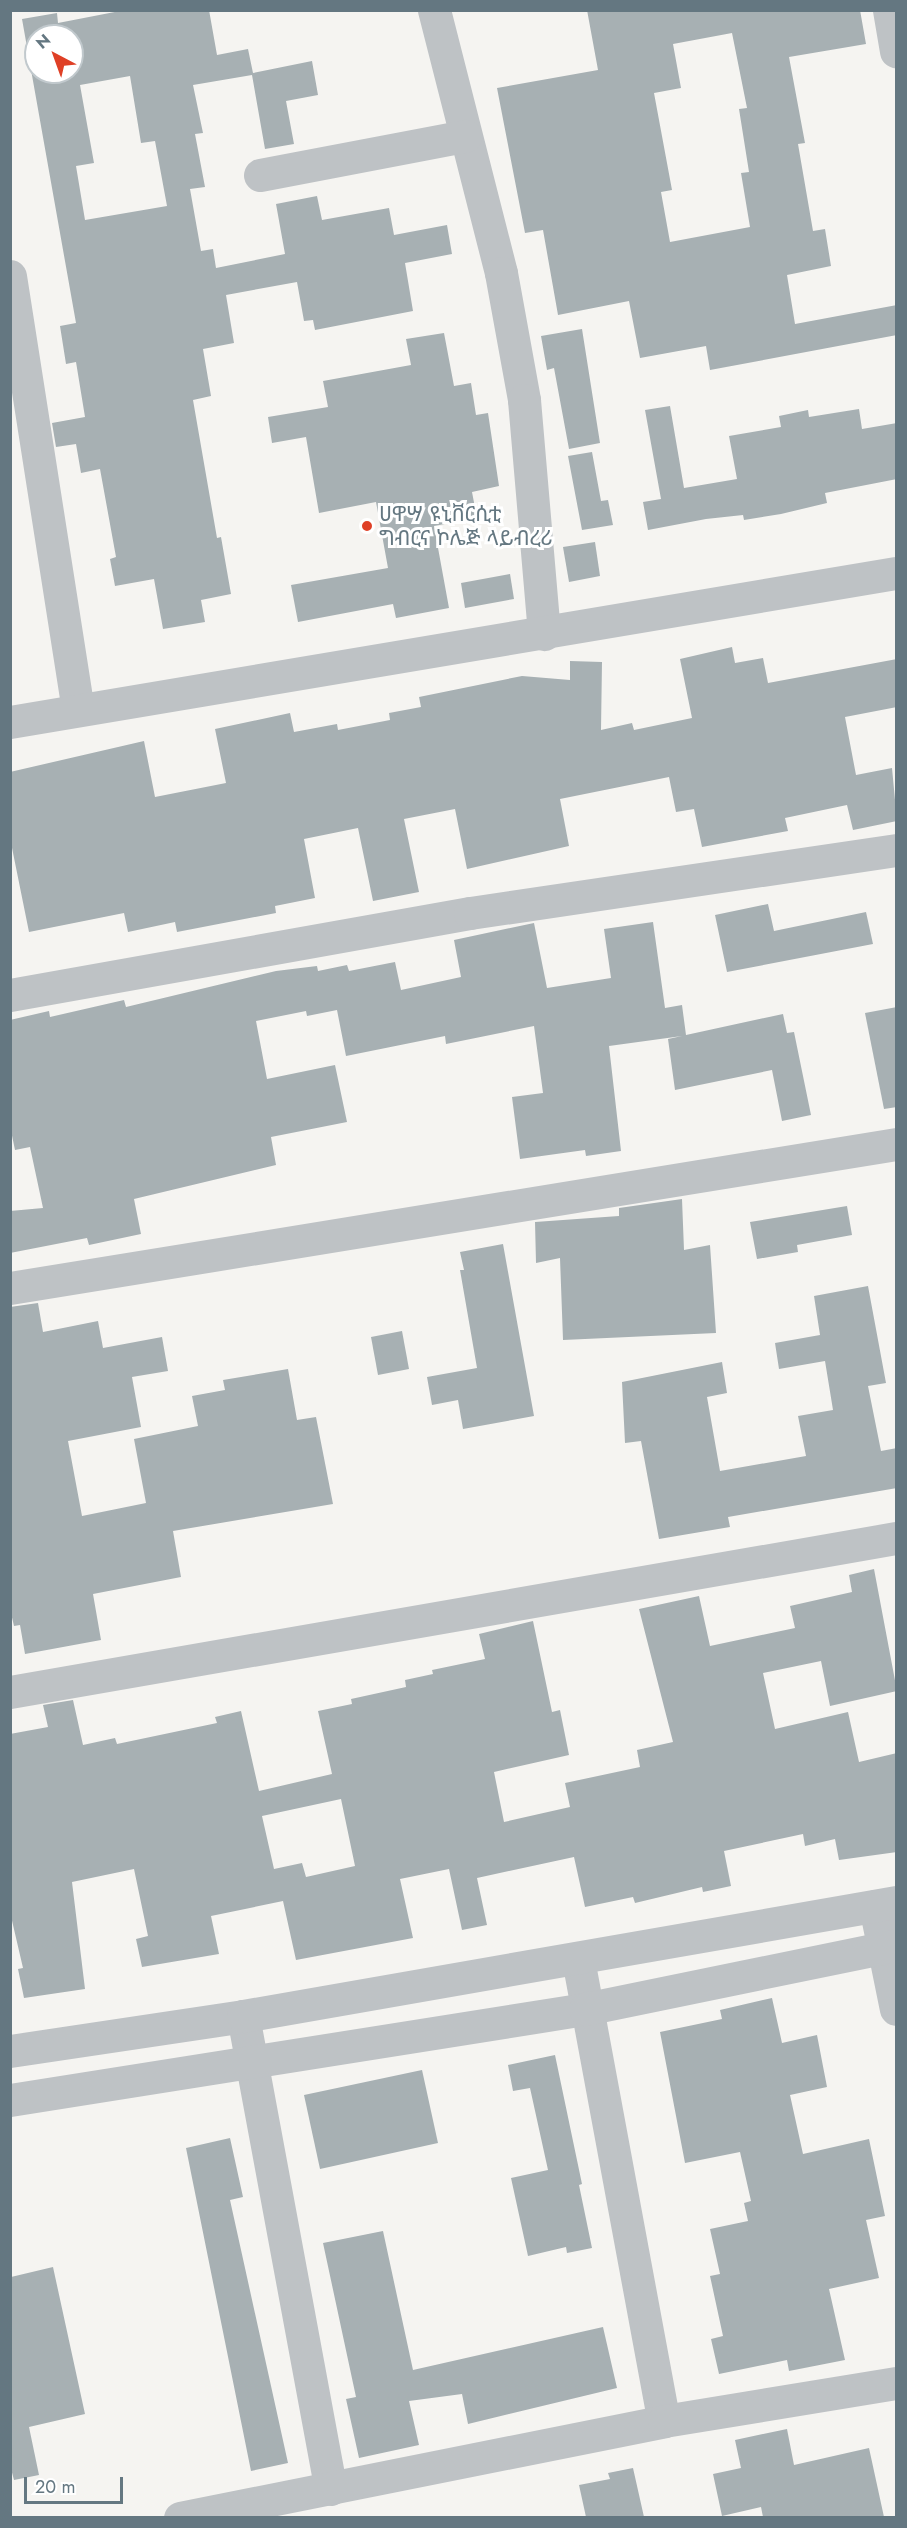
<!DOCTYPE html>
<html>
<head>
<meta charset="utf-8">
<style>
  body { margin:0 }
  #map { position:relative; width:907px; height:2528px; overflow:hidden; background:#f5f4f1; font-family:Jost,"Noto Sans Ethiopic",sans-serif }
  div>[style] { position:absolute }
  .building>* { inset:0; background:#a7b0b3 }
  .minor>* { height:33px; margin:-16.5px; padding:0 16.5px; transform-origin:16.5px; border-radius:16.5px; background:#bec2c5 }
  .tertiary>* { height:33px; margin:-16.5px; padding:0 16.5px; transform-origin:16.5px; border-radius:16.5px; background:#bec2c5 }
  .dots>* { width:16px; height:16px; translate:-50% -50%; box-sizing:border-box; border:3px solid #fff; border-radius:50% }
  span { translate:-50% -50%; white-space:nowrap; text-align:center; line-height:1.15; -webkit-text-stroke:6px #fff; paint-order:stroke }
  .poi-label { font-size:21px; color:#647781 }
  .left { translate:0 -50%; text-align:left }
  .frame { position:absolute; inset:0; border:12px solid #647781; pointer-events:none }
  .north { position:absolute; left:24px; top:24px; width:60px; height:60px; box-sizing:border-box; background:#fff; border:2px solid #c1c9cd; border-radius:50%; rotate:319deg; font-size:16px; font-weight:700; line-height:24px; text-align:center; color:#647781 }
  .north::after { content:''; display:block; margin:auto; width:21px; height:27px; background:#df4026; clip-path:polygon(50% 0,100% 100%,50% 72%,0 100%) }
  .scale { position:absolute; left:24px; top:2477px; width:99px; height:27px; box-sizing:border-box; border:3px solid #647781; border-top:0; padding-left:8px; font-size:18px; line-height:21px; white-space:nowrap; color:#647781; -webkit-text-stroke:4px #fff; paint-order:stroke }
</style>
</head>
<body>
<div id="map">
  <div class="building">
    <i style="clip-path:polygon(evenodd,125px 10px,209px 10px,217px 55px,248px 49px,253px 73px,312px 61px,318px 95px,286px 101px,294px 144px,265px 149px,252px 75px,193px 85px,203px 133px,195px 134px,205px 187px,190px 189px,201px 251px,213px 249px,216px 268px,285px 254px,276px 204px,317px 196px,322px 220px,389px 208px,394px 235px,447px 225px,452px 254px,405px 263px,413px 311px,315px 330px,313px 320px,304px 321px,297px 282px,226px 295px,234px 343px,203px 349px,211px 396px,193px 400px,217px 538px,221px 537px,231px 594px,201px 600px,205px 622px,163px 629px,154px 579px,115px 586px,110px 559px,116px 557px,100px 469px,81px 473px,76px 444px,56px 447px,52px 423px,85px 417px,76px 362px,66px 364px,60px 326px,76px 323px,22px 19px,57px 13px,58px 23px,125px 10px,36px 36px,72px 36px,72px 72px,36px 72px,36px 36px,125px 10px,130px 76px,141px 143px,155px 141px,167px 206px,85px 220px,76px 166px,94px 163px,80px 85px,130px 76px)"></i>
    <i style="clip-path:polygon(evenodd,587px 10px,860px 10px,866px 44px,789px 57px,805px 143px,798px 144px,813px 231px,825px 229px,831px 266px,787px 275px,795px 324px,897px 305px,897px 335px,710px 370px,706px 346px,640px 358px,629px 301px,558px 315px,543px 230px,525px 233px,497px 88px,598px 70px,587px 10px,732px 33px,747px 108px,739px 109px,749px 172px,741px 173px,750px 227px,670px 242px,661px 192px,672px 190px,654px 93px,681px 88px,673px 44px,732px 33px)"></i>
    <i style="clip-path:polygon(582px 329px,600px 443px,569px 449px,554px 368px,547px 370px,541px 336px)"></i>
    <i style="clip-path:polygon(444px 333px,454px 386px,471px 383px,476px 415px,488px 413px,499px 486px,472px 492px,477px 518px,434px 526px,449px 608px,396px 618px,393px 604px,298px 622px,291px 585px,388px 568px,376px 502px,319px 513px,306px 437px,272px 443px,268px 417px,328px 407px,323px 381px,411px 365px,406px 339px)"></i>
    <i style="clip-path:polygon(670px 406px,684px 488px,737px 479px,729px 436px,781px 427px,779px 416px,808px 410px,809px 417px,859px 409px,862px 429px,897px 423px,897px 479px,825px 493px,827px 503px,781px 514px,744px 520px,743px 515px,706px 519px,648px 530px,643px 502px,661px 499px,645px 410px)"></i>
    <i style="clip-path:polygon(592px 452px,601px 501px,608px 500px,613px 525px,582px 530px,568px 456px)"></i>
    <i style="clip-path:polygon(595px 542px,600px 576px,569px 582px,563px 547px)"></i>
    <i style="clip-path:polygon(510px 574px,514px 599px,465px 608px,461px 583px)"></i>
    <i style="clip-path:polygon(732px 647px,735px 663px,763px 658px,768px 683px,897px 659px,897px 707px,845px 717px,856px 775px,892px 768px,897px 821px,853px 830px,847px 805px,785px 818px,788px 831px,702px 847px,694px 809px,676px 812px,669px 777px,560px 799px,569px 846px,467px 869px,455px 809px,404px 819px,419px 892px,373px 901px,358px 828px,304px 839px,315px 898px,275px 906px,276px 913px,177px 932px,175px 922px,128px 932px,124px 913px,29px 932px,10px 838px,10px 772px,144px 741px,155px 797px,226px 783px,215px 729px,290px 713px,294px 732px,337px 724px,338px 730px,390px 720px,389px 713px,421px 707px,419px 697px,522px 676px,570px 680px,570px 661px,602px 662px,601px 730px,632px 723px,634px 730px,692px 718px,680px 659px)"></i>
    <i style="clip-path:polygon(768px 904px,774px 931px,866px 912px,873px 944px,727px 972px,715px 915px)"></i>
    <i style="clip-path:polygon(653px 922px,665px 1008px,682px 1005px,686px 1035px,783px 1014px,787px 1033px,794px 1032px,811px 1115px,782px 1121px,772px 1070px,675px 1090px,668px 1039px,682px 1036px,609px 1046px,621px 1151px,586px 1156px,585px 1150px,520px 1159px,512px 1097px,543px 1093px,534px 1026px,446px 1044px,445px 1036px,346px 1056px,337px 1010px,307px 1016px,306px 1011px,256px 1021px,267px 1079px,335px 1065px,347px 1122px,271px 1137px,276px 1165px,134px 1199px,141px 1234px,89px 1245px,87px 1238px,10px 1253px,10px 1211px,43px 1208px,30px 1147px,15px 1150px,10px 1126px,10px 1020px,49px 1011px,50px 1017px,124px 1000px,126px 1007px,276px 971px,317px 966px,318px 971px,347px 965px,349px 971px,395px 962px,401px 990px,461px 977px,454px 940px,534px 923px,547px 988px,611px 978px,604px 929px)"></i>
    <i style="clip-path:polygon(897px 1007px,897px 1107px,884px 1109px,865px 1013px)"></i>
    <i style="clip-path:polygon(682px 1199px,684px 1250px,710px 1245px,716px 1333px,563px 1340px,560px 1258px,536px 1263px,535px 1222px,619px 1216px,619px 1208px)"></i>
    <i style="clip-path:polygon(847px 1206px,852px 1235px,797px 1245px,798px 1252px,757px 1259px,750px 1222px)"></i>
    <i style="clip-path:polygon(503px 1244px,534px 1416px,463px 1429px,458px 1400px,432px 1405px,427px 1377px,477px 1368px,460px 1270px,464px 1270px,460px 1252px)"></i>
    <i style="clip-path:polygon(868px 1286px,886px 1383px,868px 1386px,881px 1451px,897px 1448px,897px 1488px,728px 1517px,730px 1527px,659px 1539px,641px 1441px,625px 1443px,622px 1382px,722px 1362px,727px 1393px,707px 1397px,720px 1471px,806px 1456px,798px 1416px,833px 1410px,825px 1361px,779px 1369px,775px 1343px,820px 1335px,814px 1296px)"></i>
    <i style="clip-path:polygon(38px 1303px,43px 1332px,98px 1321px,103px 1348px,162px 1337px,168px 1371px,132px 1377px,141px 1427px,68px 1441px,82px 1516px,146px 1503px,134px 1439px,198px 1426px,192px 1396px,225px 1390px,223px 1380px,288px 1369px,297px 1420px,316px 1417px,333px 1504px,173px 1531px,181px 1577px,93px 1594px,101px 1640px,25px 1654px,20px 1625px,14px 1626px,10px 1609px,10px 1307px)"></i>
    <i style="clip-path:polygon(402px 1331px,409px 1369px,378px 1375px,371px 1337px)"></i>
    <i style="clip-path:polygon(evenodd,874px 1569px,897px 1691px,830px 1706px,821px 1661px,763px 1673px,775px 1729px,848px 1712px,859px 1762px,897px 1753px,897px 1852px,839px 1860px,835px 1839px,805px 1846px,803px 1834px,724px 1851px,731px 1886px,703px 1892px,702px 1887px,635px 1903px,633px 1897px,585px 1907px,574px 1857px,477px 1878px,487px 1925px,462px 1930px,449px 1869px,400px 1879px,413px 1938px,296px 1960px,283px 1901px,211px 1916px,219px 1954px,142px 1967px,136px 1939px,148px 1936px,134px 1869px,72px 1882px,85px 1989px,24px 1998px,18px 1969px,23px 1968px,10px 1912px,10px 1734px,48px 1727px,43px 1705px,73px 1700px,83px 1745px,115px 1738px,117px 1744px,217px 1723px,215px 1717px,241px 1711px,259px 1791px,332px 1774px,318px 1711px,352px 1704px,351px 1699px,406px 1687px,405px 1680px,433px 1674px,432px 1670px,485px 1659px,479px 1634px,533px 1621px,552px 1712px,560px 1710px,569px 1755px,494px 1772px,504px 1822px,570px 1807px,565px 1783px,640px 1767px,637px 1750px,673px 1742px,639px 1609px,699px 1596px,710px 1646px,795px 1628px,790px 1606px,852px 1592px,849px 1575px,874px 1569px,341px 1799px,355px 1866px,306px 1877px,302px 1863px,274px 1869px,262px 1816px,341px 1799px)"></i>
    <i style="clip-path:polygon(772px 1998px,782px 2043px,817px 2035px,827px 2087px,790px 2095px,803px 2154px,869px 2139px,885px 2216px,866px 2220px,879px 2278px,829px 2289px,845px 2360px,789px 2371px,787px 2360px,719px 2374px,711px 2339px,723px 2336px,710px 2276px,720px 2274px,710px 2229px,748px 2221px,744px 2203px,751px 2201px,740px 2152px,685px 2163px,660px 2032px,722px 2019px,720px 2010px)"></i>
    <i style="clip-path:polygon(555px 2055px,582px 2184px,579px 2185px,592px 2248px,567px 2253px,566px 2247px,528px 2256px,511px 2178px,548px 2170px,530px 2088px,513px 2091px,508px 2065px)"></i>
    <i style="clip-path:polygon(422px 2070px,438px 2143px,320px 2169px,304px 2095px)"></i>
    <i style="clip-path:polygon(230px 2138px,243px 2197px,230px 2200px,288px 2463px,251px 2471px,186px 2148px)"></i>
    <i style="clip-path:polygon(383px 2231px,413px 2370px,603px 2327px,617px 2388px,468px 2424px,462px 2394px,409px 2401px,419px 2445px,359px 2458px,346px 2399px,356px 2397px,323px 2243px)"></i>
    <i style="clip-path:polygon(53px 2267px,85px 2414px,29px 2427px,39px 2475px,14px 2480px,10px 2465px,11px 2277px)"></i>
    <i style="clip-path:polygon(787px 2429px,794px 2465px,869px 2448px,884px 2517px,763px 2517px,761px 2507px,722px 2516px,713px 2474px,741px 2468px,735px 2440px)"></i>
    <i style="clip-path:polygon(633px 2468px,644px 2517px,586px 2517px,579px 2485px,610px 2479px,608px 2473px)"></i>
  </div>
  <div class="minor">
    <i style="left:434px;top:10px;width:271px;rotate:75.7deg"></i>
    <i style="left:501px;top:273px;width:129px;rotate:79.7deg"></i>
    <i style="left:524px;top:400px;width:235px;rotate:85.1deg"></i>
    <i style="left:260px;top:175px;width:209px;rotate:-10.8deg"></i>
    <i style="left:10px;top:276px;width:438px;rotate:81.1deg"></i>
    <i style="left:10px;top:722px;width:898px;rotate:-9.55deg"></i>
    <i style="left:10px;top:995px;width:467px;rotate:-10.1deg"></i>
    <i style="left:470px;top:913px;width:431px;rotate:-8.4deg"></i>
    <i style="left:10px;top:1288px;width:898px;rotate:-9.23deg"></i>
    <i style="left:10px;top:1692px;width:899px;rotate:-9.86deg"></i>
    <i style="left:875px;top:1906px;width:105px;rotate:78.5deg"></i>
    <i style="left:578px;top:1959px;width:470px;rotate:79.5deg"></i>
    <i style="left:243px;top:2016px;width:481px;rotate:79.5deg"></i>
    <i style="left:180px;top:2518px;width:494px;rotate:-11.3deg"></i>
    <i style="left:664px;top:2421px;width:235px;rotate:-9.3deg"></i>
  </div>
  <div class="tertiary">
    <i style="left:889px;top:10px;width:42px;rotate:80.3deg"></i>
    <i style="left:10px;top:2051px;width:236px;rotate:-8.5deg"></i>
    <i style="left:243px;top:2016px;width:663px;rotate:-9.9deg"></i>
    <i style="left:10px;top:2100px;width:582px;rotate:-8.99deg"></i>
    <i style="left:585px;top:2009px;width:318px;rotate:-11.6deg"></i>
  </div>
  <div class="dots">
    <i style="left:367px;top:526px;background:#df4026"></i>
  </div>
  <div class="poi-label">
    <span class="left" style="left:379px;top:526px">ሀዋሣ ዩኒቨርሲቲ<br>ግብርና ኮሌጅ ላይብረሪ</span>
  </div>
  <div class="frame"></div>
  <div class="north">N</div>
  <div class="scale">20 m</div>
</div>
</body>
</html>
